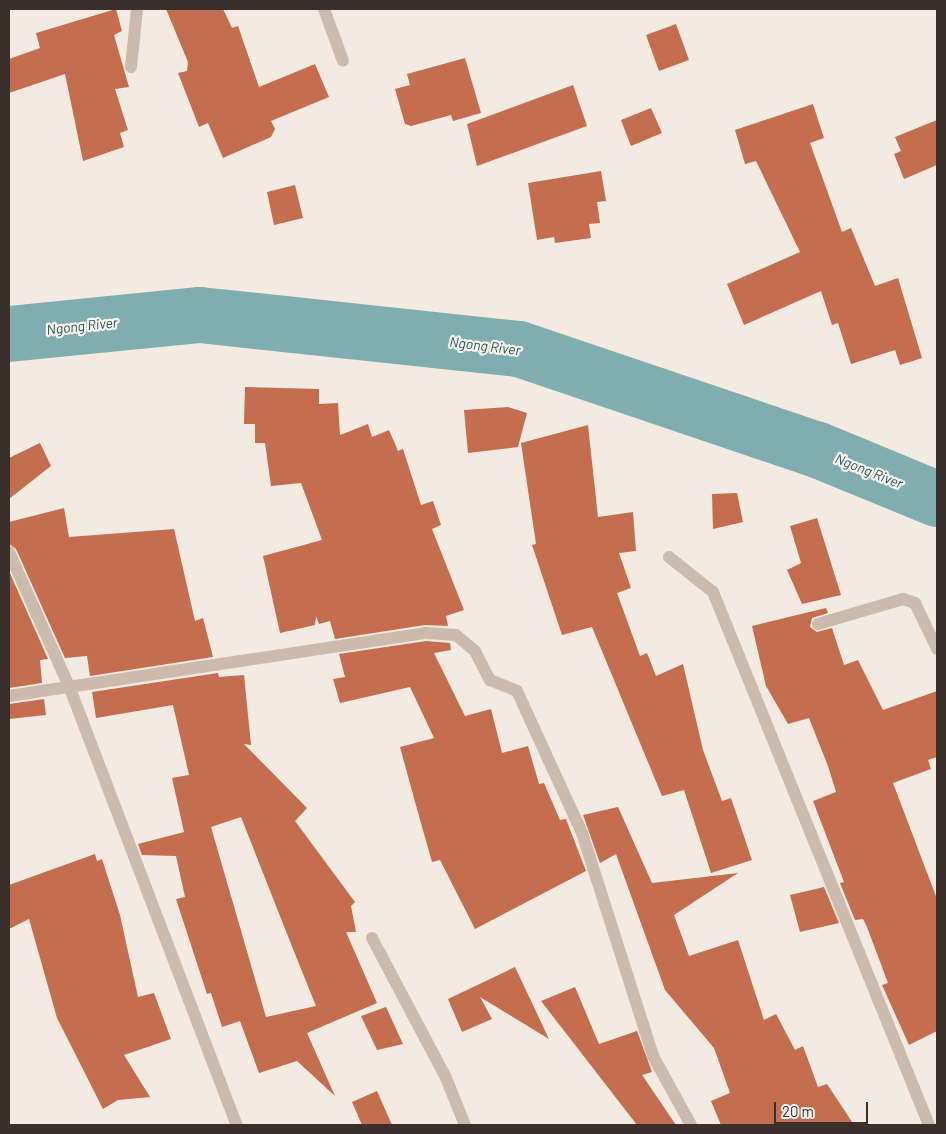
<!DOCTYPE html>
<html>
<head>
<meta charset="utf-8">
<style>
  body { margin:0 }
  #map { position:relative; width:946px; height:1134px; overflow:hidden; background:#f3ebe1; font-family:Barlow,sans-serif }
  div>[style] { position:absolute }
  .river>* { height:56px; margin:-28px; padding:0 28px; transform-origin:28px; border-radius:28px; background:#80adb0 }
  .building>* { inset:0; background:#c46d4f }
  .minor>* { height:12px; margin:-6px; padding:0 6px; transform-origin:6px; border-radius:6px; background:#ccbbad }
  span { translate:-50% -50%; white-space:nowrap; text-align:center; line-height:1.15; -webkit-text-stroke:4.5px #faf5ee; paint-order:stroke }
  .water-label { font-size:14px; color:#21575b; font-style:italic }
  .frame { position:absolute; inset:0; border:10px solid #3a302b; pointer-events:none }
  .scale { position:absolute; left:774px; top:1102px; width:94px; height:22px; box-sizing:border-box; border:2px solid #3a302b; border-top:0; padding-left:6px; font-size:15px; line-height:18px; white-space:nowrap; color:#3a302b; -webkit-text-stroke:4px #faf5ee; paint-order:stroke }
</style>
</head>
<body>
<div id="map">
  <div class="river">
    <i style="left:9px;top:334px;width:192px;rotate:-5.7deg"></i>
    <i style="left:200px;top:315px;width:321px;rotate:6.1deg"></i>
    <i style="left:519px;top:349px;width:316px;rotate:18.7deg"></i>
    <i style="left:818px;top:450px;width:129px;rotate:22.4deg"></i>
  </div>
  <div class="building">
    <i style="clip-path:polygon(116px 9px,122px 31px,114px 35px,129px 87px,115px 89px,128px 130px,120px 133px,124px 147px,83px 161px,65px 74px,9px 93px,9px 59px,40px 48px,36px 33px)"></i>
    <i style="clip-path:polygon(166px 9px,223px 9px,232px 28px,238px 26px,259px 87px,315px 64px,329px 97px,271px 121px,275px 129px,271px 137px,223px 158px,208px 123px,199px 127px,178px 73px,187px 71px,188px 62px)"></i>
    <i style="clip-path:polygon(676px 24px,689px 60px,659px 71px,646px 35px)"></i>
    <i style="clip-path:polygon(465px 58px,481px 113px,453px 121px,451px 115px,411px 126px,405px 124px,395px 89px,410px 85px,407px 74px)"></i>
    <i style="clip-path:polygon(573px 85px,587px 126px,477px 166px,467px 124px)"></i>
    <i style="clip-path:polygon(813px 104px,824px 138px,810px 143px,842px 232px,851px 228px,875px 286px,898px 278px,922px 358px,900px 365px,895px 350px,851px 364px,838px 323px,832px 325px,821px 291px,744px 325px,727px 284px,800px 252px,756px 161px,745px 164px,735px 130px)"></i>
    <i style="clip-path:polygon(651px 108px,662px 133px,631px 146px,621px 120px)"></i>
    <i style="clip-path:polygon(937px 120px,937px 165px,904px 179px,894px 154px,901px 151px,895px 137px)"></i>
    <i style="clip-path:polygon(601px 171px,606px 201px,597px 202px,600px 223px,589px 224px,591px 238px,555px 243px,554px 237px,537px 240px,528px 183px)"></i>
    <i style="clip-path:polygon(295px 185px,303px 218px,274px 225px,267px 192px)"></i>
    <i style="clip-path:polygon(245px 387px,319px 389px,319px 404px,338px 403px,340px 435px,368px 424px,372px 437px,389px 430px,398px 451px,403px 449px,421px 505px,433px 501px,441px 525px,432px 529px,464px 610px,446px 616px,448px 626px,425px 625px,335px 639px,330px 621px,319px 624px,316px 616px,315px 625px,280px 633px,263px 556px,322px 540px,301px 483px,271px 486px,265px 443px,255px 443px,255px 424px,244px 424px)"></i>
    <i style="clip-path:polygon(508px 407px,527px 413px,518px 447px,468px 453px,464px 410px)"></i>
    <i style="clip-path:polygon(588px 425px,598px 517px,633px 512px,636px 551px,619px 553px,631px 588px,617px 593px,640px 656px,647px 653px,656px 676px,683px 664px,703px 750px,722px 801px,731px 798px,752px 860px,711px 873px,684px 790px,662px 796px,592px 627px,562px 635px,532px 545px,536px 544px,521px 443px)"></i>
    <i style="clip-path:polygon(40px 443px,51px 466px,9px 499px,9px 458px)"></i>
    <i style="clip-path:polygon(737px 493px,743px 522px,713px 529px,712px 494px)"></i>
    <i style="clip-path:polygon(64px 508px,69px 537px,174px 529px,195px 621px,203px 618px,213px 657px,90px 676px,87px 656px,65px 658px,16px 549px,9px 544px,9px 522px)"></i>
    <i style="clip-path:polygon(817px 518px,841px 595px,802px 604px,787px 570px,801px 563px,790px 526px)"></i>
    <i style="clip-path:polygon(9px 571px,48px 659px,40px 660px,42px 683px,9px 688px)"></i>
    <i style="clip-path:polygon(826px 608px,828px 613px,812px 618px,810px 627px,817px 632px,832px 628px,844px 665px,858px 660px,883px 710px,937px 691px,937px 757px,928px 760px,931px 769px,893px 783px,937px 899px,937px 1031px,909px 1045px,882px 985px,888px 983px,867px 927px,863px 919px,855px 920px,840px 883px,844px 882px,813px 801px,836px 792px,828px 766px,809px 718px,788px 724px,766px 686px,752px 626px)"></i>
    <i style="clip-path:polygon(426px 641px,450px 643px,451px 650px,434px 653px,465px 716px,491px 709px,502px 753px,528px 746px,539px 784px,544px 783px,560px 820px,566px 819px,586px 871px,475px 929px,440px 860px,432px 862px,417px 809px,400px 747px,434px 738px,410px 687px,340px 703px,333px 679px,345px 677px,339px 654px)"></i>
    <i style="clip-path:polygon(evenodd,218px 673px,219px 677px,244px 675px,251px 745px,244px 744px,307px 808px,295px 821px,355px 902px,351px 906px,356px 932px,346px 932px,377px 1003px,307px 1033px,335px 1096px,297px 1061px,259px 1073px,240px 1021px,222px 1027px,211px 993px,207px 994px,176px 899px,185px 897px,176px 856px,142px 855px,138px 844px,184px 832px,172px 778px,189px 775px,173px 705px,96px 718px,92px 692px,218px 673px,241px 817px,291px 944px,316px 1006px,266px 1017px,211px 827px,241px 817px)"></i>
    <i style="clip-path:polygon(44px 699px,46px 715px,9px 719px,9px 704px)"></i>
    <i style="clip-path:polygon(618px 807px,652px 883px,738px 873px,674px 915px,689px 956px,738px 940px,764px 1020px,776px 1014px,795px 1050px,803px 1046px,818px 1087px,827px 1084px,854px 1125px,721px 1125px,711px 1101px,730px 1093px,714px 1048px,665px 990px,616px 854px,600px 863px,583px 815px)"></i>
    <i style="clip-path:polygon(95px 854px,97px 861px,102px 859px,120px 915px,138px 997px,154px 993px,171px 1039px,124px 1055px,150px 1097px,118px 1100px,103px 1109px,57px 1018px,29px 919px,9px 929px,9px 885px)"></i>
    <i style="clip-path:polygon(824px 887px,839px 923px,800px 932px,790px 895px)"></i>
    <i style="clip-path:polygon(515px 967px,549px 1039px,480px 997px,492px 1019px,462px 1032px,448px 999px)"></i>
    <i style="clip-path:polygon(575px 987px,599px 1044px,637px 1031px,652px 1072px,642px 1075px,676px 1125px,637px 1125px,541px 1001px)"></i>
    <i style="clip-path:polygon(386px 1007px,403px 1044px,377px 1050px,361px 1016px)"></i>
    <i style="clip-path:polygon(377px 1091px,392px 1125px,362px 1125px,352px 1102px)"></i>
  </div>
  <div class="minor">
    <i style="left:324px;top:9px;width:55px;rotate:69.9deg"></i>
    <i style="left:131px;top:67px;width:58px;rotate:-84.1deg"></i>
    <i style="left:9px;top:552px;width:147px;rotate:65.9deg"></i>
    <i style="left:69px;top:686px;width:470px;rotate:69.1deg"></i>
    <i style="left:669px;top:557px;width:56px;rotate:38.5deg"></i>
    <i style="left:713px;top:592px;width:575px;rotate:67.94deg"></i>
    <i style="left:818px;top:624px;width:89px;rotate:-16.4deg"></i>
    <i style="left:903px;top:599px;width:13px;rotate:18deg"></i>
    <i style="left:915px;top:603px;width:51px;rotate:64.4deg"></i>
    <i style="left:9px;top:696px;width:422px;rotate:-8.6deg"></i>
    <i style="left:426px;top:633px;width:30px;rotate:4deg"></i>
    <i style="left:456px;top:635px;width:25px;rotate:40deg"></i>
    <i style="left:475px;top:651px;width:33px;rotate:63deg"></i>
    <i style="left:490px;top:680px;width:29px;rotate:22deg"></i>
    <i style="left:517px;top:691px;width:156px;rotate:65.4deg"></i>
    <i style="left:582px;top:833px;width:234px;rotate:72.3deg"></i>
    <i style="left:653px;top:1056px;width:79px;rotate:61.2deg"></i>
    <i style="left:372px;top:938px;width:158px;rotate:62.1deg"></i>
    <i style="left:446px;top:1078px;width:51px;rotate:68deg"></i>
  </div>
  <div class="water-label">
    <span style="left:82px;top:326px;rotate:-6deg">Ngong River</span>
    <span style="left:485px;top:346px;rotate:7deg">Ngong River</span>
    <span style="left:869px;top:471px;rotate:22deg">Ngong River</span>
  </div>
  <div class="frame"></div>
  <div class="scale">20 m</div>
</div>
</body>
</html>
